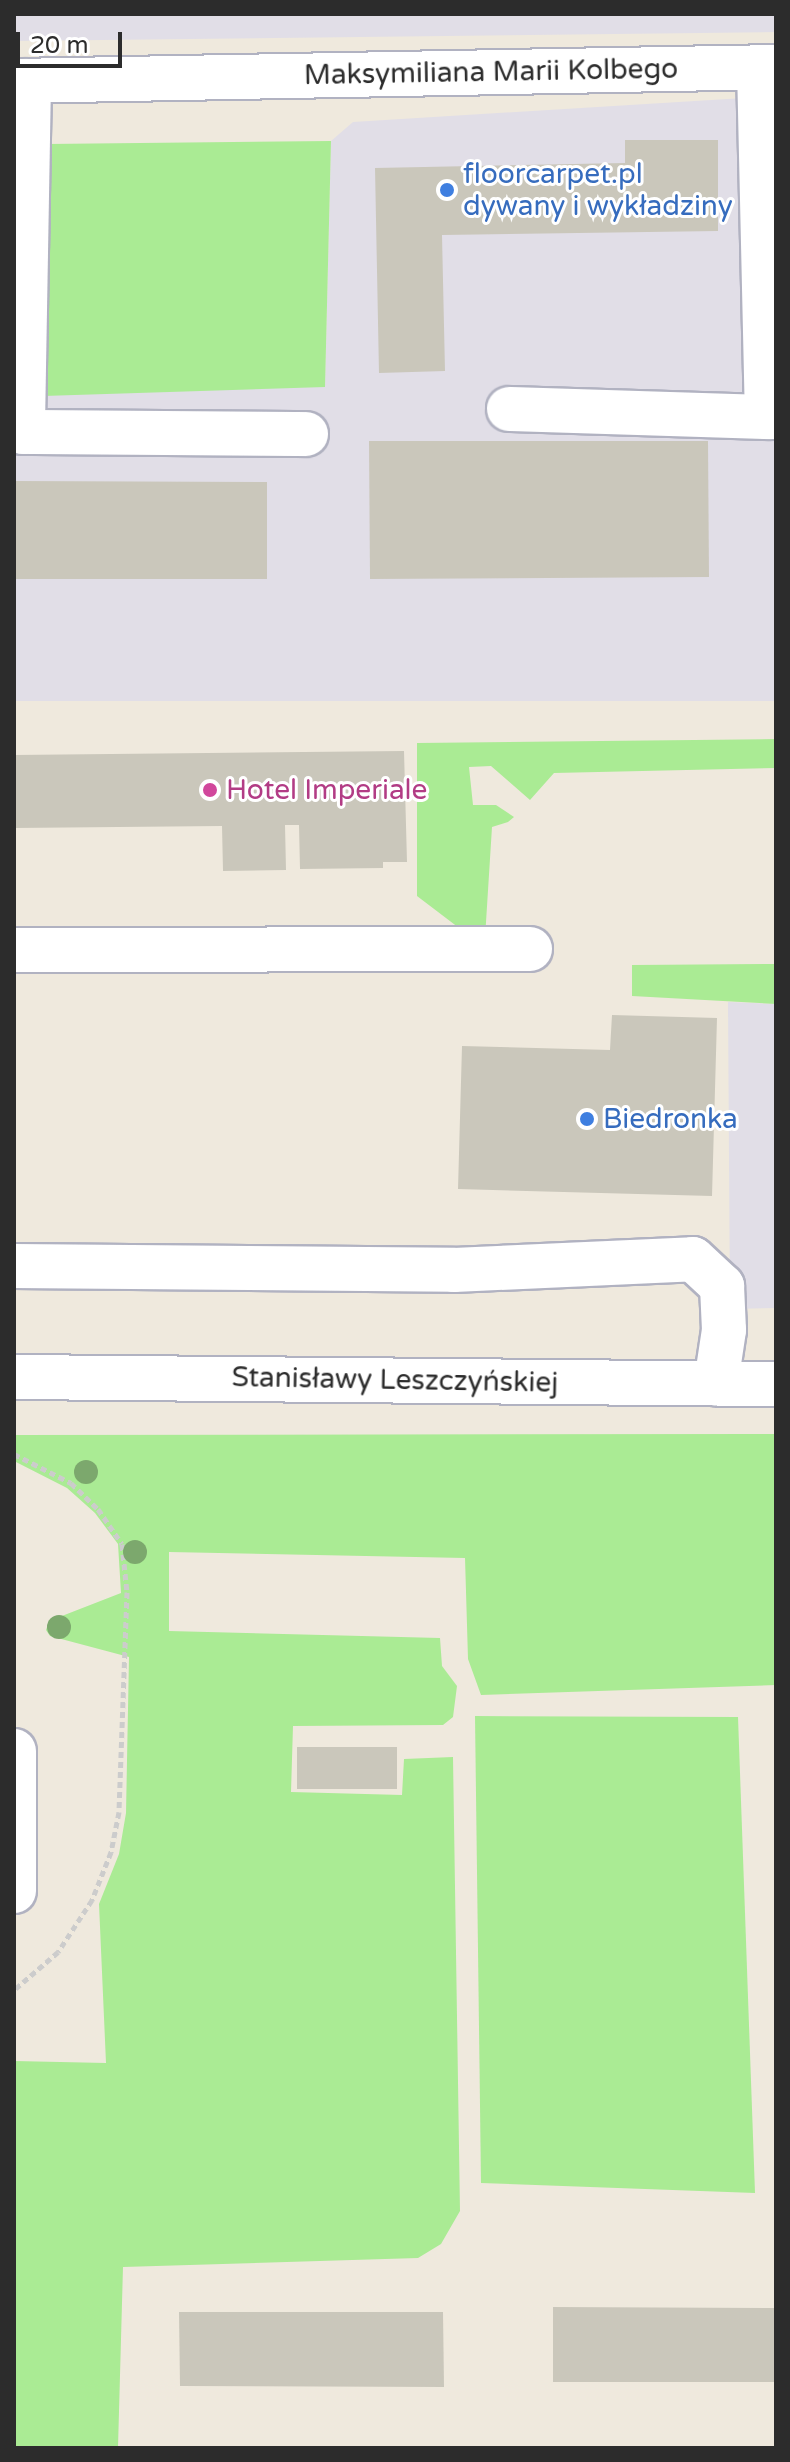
<!DOCTYPE html>
<html>
<head>
<meta charset="utf-8">
<style>
  body { margin:0 }
  #map { position:relative; width:790px; height:2462px; overflow:hidden; background:#efe9dd; font-family:"Varela Round",sans-serif }
  div>[style] { position:absolute }
  .industrial>* { inset:0; background:#e1dee7 }
  .green>* { inset:0; background:#aaeb94 }
  .building>* { inset:0; background:#cac7bb }
  .path>* { height:5px; margin-top:-2.5px; transform-origin:0; background:repeating-linear-gradient(90deg,#ccc 0 6px,transparent 0 10px) }
  .roads { filter:drop-shadow(2px 0 #b1b2c1) drop-shadow(-2px 0 #b1b2c1) drop-shadow(0 2px #b1b2c1) drop-shadow(0 -2px #b1b2c1) }
  .minor>* { height:44px; margin:-22px; padding:0 22px; transform-origin:22px; border-radius:22px; background:#fff }
  .trees>* { width:24px; height:24px; margin:-12px; border-radius:50%; background:#7ca86d }
  .dots>* { width:22px; height:22px; translate:-50% -50%; box-sizing:border-box; border:4px solid #fff; border-radius:50% }
  span { translate:-50% -50%; white-space:nowrap; text-align:center; line-height:1.15; -webkit-text-stroke:6px #fff; paint-order:stroke }
  .street-label { font-size:28px; color:#2c2c2c }
  .shop-label { font-size:28px; color:#366cbe }
  .left { translate:0 -50%; text-align:left }
  .hotel-label { font-size:28px; color:#b23c85 }
  .frame { position:absolute; inset:0; border:16px solid #2c2c2c; pointer-events:none }
  .scale { position:absolute; left:16px; top:32px; width:106px; height:36px; box-sizing:border-box; border:4px solid #2c2c2c; border-top:0; padding-left:10px; font-size:24px; line-height:28px; white-space:nowrap; color:#2c2c2c; -webkit-text-stroke:6px #fff; paint-order:stroke }
</style>
</head>
<body>
<div id="map">
  <div class="industrial">
    <i style="clip-path:polygon(14px 14px,776px 14px,776px 32px,14px 41px)"></i>
    <i style="clip-path:polygon(776px 96px,776px 701px,14px 701px,14px 145px,325px 387px,331px 141px,353px 122px)"></i>
    <i style="clip-path:polygon(728px 1002px,776px 1004px,776px 1308px,730px 1309px)"></i>
  </div>
  <div class="green">
    <i style="clip-path:polygon(331px 141px,325px 387px,43px 396px,47px 144px)"></i>
    <i style="clip-path:polygon(776px 739px,776px 768px,554px 773px,530px 800px,491px 766px,469px 767px,473px 805px,496px 805px,514px 817px,508px 822px,492px 827px,485px 938px,467px 934px,417px 896px,417px 743px)"></i>
    <i style="clip-path:polygon(776px 964px,776px 1004px,632px 996px,632px 965px)"></i>
    <i style="clip-path:polygon(776px 1434px,776px 1685px,481px 1695px,468px 1659px,465px 1558px,169px 1552px,169px 1631px,440px 1638px,442px 1666px,457px 1686px,453px 1717px,443px 1725px,293px 1726px,291px 1792px,402px 1795px,404px 1759px,453px 1757px,460px 2211px,441px 2244px,418px 2258px,123px 2267px,118px 2448px,14px 2448px,14px 2061px,106px 2063px,99px 1904px,119px 1854px,126px 1813px,129px 1657px,50px 1636px,46px 1630px,49px 1621px,121px 1593px,118px 1544px,95px 1513px,67px 1488px,14px 1461px,14px 1435px)"></i>
    <i style="clip-path:polygon(475px 1716px,738px 1717px,755px 2193px,481px 2183px)"></i>
  </div>
  <div class="building">
    <i style="clip-path:polygon(625px 140px,718px 140px,718px 231px,442px 235px,445px 371px,379px 373px,375px 168px,625px 163px)"></i>
    <i style="clip-path:polygon(369px 441px,708px 441px,709px 577px,370px 579px)"></i>
    <i style="clip-path:polygon(14px 481px,267px 482px,267px 579px,14px 579px)"></i>
    <i style="clip-path:polygon(404px 751px,407px 862px,383px 862px,383px 868px,300px 869px,299px 825px,285px 825px,286px 870px,223px 871px,222px 826px,14px 828px,14px 755px)"></i>
    <i style="clip-path:polygon(612px 1015px,717px 1018px,712px 1196px,458px 1189px,462px 1046px,610px 1050px)"></i>
    <i style="clip-path:polygon(297px 1747px,397px 1747px,397px 1789px,297px 1789px)"></i>
    <i style="clip-path:polygon(553px 2307px,776px 2308px,776px 2382px,553px 2382px)"></i>
    <i style="clip-path:polygon(179px 2312px,443px 2312px,444px 2387px,180px 2386px)"></i>
  </div>
  <div class="path">
    <i style="left:14px;top:1454px;width:64px;rotate:27deg"></i>
    <i style="left:71px;top:1483px;width:37px;rotate:44deg"></i>
    <i style="left:98px;top:1509px;width:42px;rotate:55.6deg"></i>
    <i style="left:122px;top:1544px;width:48px;rotate:84.1deg"></i>
    <i style="left:127px;top:1592px;width:220px;rotate:92.1deg"></i>
    <i style="left:119px;top:1812px;width:41px;rotate:101.3deg"></i>
    <i style="left:111px;top:1852px;width:52px;rotate:111.6deg"></i>
    <i style="left:92px;top:1900px;width:62px;rotate:123.2deg"></i>
    <i style="left:58px;top:1952px;width:58px;rotate:139.2deg"></i>
  </div>
  <div class="roads">
    <div class="minor">
      <i style="left:759px;top:67px;width:350px;rotate:88.7deg"></i>
      <i style="left:767px;top:417px;width:9px"></i>
      <i style="left:14px;top:81px;width:762px;rotate:-1.05deg"></i>
      <i style="left:29px;top:81px;width:351px;rotate:91deg"></i>
      <i style="left:23px;top:432px;width:283px;rotate:0.4deg"></i>
      <i style="left:509px;top:409px;width:258px;rotate:1.8deg"></i>
      <i style="left:14px;top:950px;width:516px;rotate:-0.11deg"></i>
      <i style="left:14px;top:1266px;width:440px;rotate:0.5deg"></i>
      <i style="left:454px;top:1270px;width:239px;rotate:-2.6deg"></i>
      <i style="left:693px;top:1259px;width:40px;rotate:43deg"></i>
      <i style="left:722px;top:1286px;width:44px;rotate:87.4deg"></i>
      <i style="left:724px;top:1330px;width:54px;rotate:98.6deg"></i>
      <i style="left:14px;top:1377px;width:762px;rotate:0.53deg"></i>
      <i style="left:14px;top:1751px;width:140px;rotate:90deg"></i>
    </div>
  </div>
  <div class="trees">
    <i style="left:86px;top:1472px"></i>
    <i style="left:135px;top:1552px"></i>
    <i style="left:59px;top:1627px"></i>
  </div>
  <div class="dots">
    <i style="left:447px;top:190px;background:#3f7fe0"></i>
    <i style="left:210px;top:790px;background:#d1479c"></i>
    <i style="left:587px;top:1119px;background:#3f7fe0"></i>
  </div>
  <div class="street-label">
    <span style="left:491px;top:72px;rotate:-1deg">Maksymiliana Marii Kolbego</span>
    <span style="left:395px;top:1380px;rotate:1deg">Stanisławy Leszczyńskiej</span>
  </div>
  <div class="shop-label">
    <span class="left" style="left:463px;top:190px">floorcarpet.pl<br>dywany i wykładziny</span>
    <span class="left" style="left:603px;top:1119px">Biedronka</span>
  </div>
  <div class="hotel-label">
    <span class="left" style="left:226px;top:790px">Hotel Imperiale</span>
  </div>
  <div class="frame"></div>
  <div class="scale">20 m</div>
</div>
</body>
</html>
